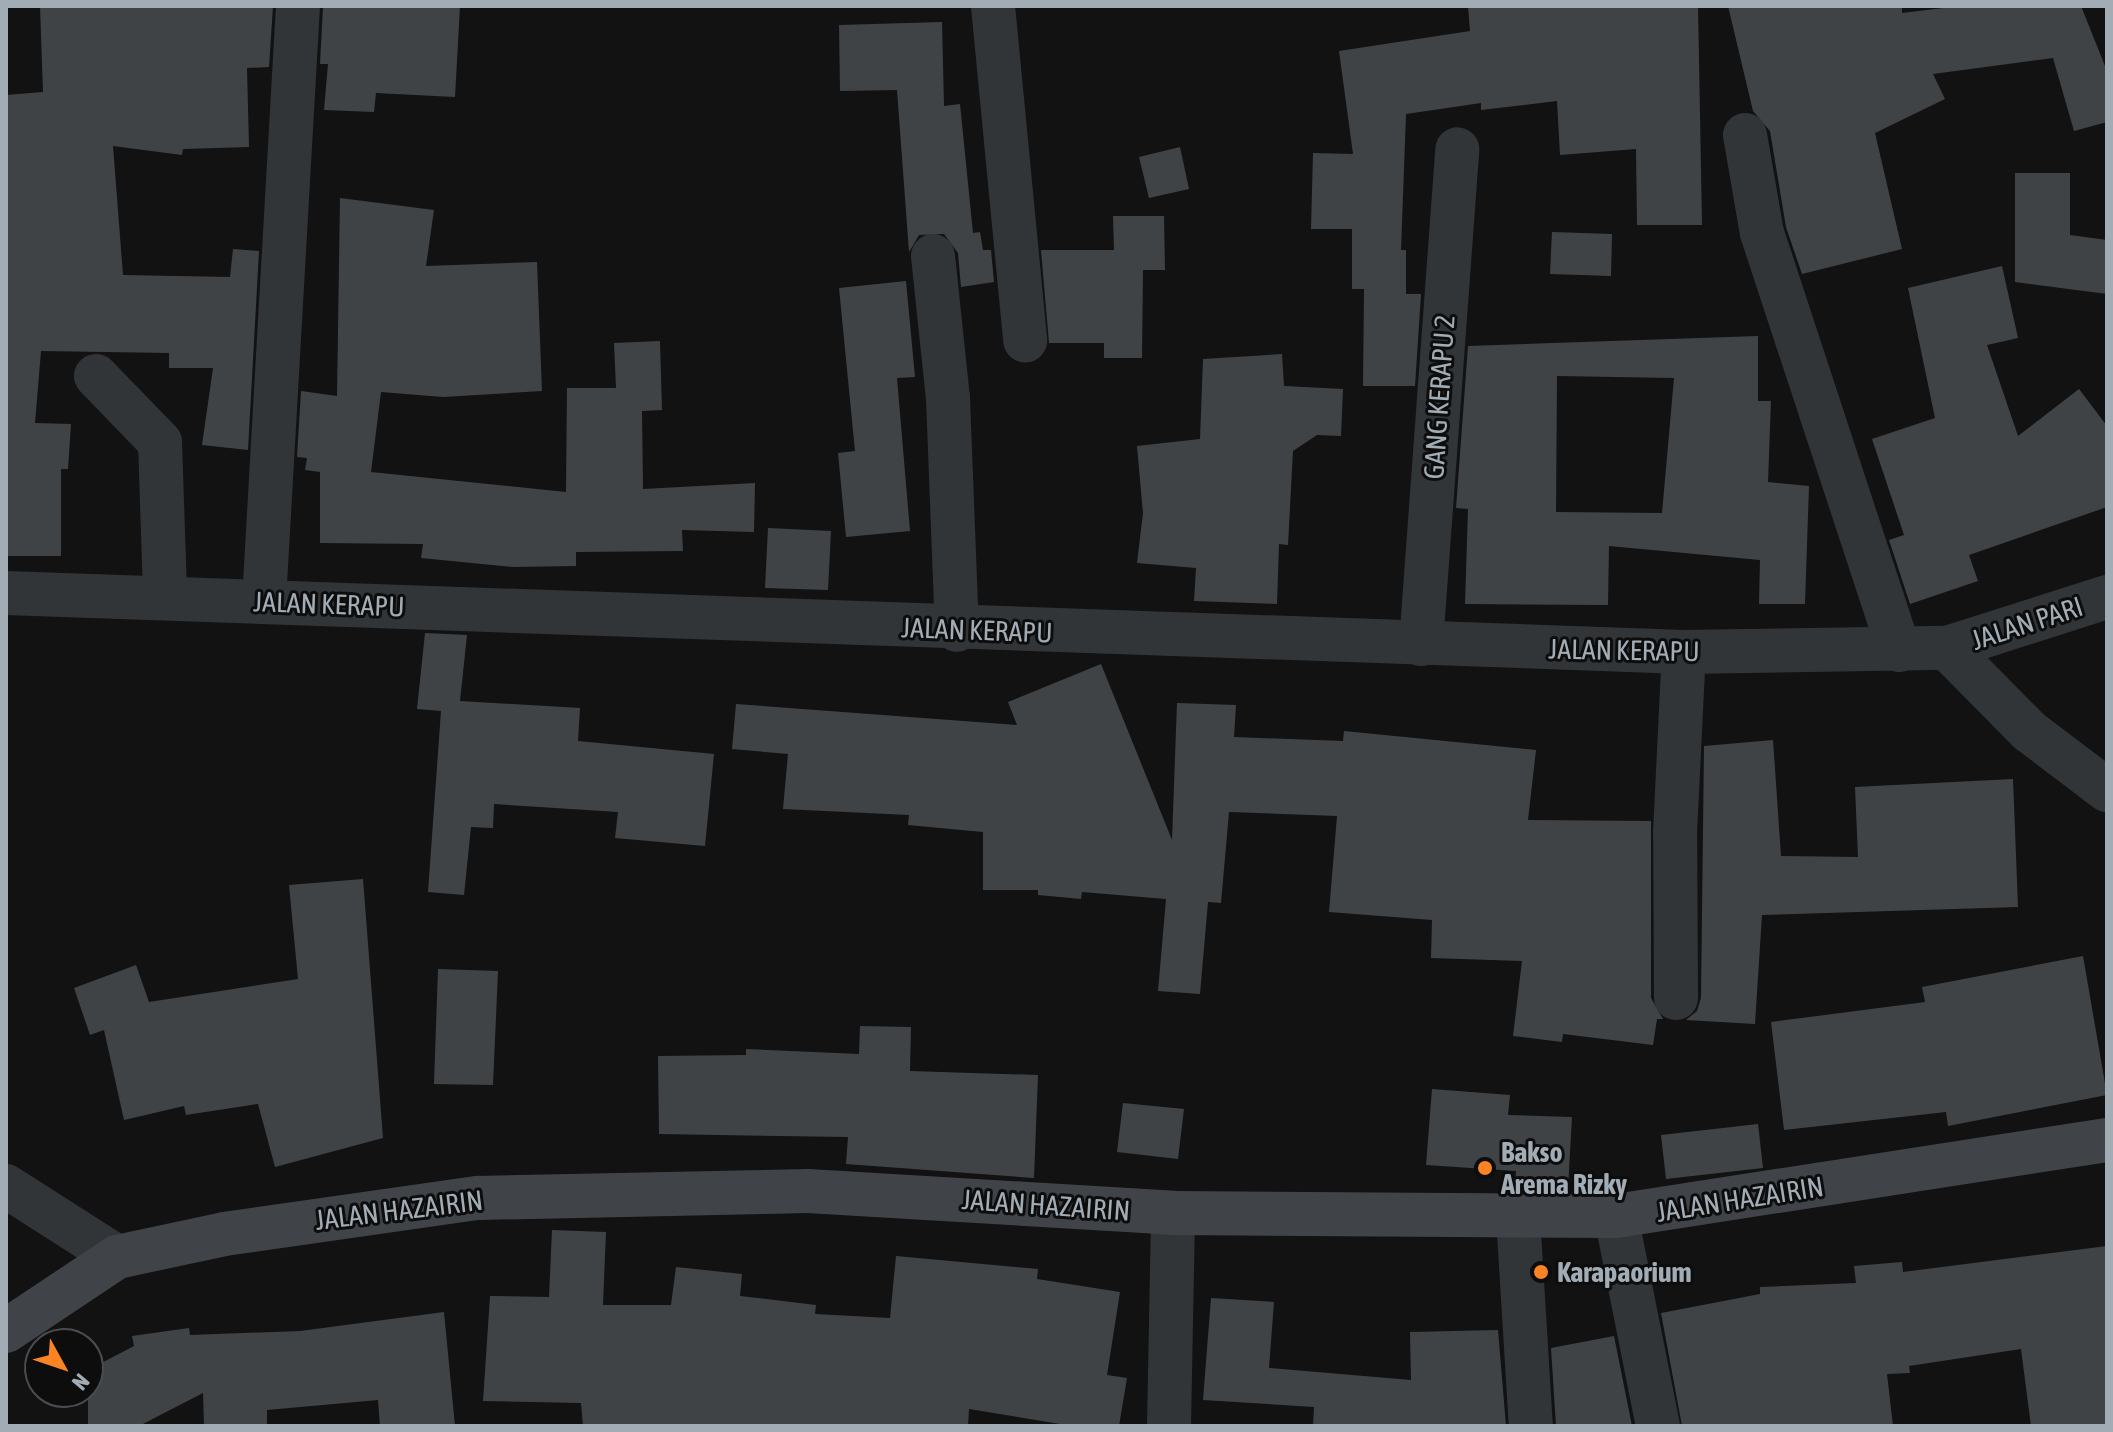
<!DOCTYPE html>
<html>
<head>
<meta charset="utf-8">
<style>
  body { margin:0 }
  #map { position:relative; width:2113px; height:1432px; overflow:hidden; background:#121213; font-family:"Asap Condensed",sans-serif }
  div>[style] { position:absolute }
  .building>* { inset:0; background:#404346 }
  .minor>* { height:44px; margin:-22px; padding:0 22px; transform-origin:22px; border-radius:22px; background:#323538 }
  .tertiary>* { height:44px; margin:-22px; padding:0 22px; transform-origin:22px; border-radius:22px; background:#323538 }
  .secondary>* { height:44px; margin:-22px; padding:0 22px; transform-origin:22px; border-radius:22px; background:#404449 }
  .dots>* { width:22px; height:22px; translate:-50% -50%; box-sizing:border-box; border:4px solid #0d0d0e; border-radius:50% }
  span { translate:-50% -50%; white-space:nowrap; text-align:center; line-height:1.15; -webkit-text-stroke:6px #0d0d0e; paint-order:stroke }
  .street-label { font-size:28px; color:#a2acb5 }
  .poi-label { font-size:28px; color:#a2acb5; font-weight:700 }
  .left { translate:0 -50%; text-align:left }
  .frame { position:absolute; inset:0; border:8px solid #a2acb5; pointer-events:none }
  .north { position:absolute; left:24px; top:1328px; width:80px; height:80px; box-sizing:border-box; background:#0d0d0e; border:2px solid #494d51; border-radius:50%; rotate:130deg; font-size:22px; font-weight:700; line-height:32px; text-align:center; color:#a2acb5 }
  .north::after { content:''; display:block; margin:auto; width:28px; height:36px; background:#fa8323; clip-path:polygon(50% 0,100% 100%,50% 72%,0 100%) }
</style>
</head>
<body>
<div id="map">
  <div class="building">
    <i style="clip-path:polygon(40px 6px,273px 6px,269px 67px,247px 68px,249px 147px,183px 149px,182px 155px,113px 146px,123px 275px,230px 277px,233px 249px,259px 251px,248px 450px,202px 445px,213px 368px,169px 368px,169px 353px,41px 351px,35px 423px,71px 424px,68px 469px,61px 469px,61px 556px,6px 556px,6px 95px,43px 92px)"></i>
    <i style="clip-path:polygon(323px 6px,460px 6px,455px 97px,376px 93px,374px 112px,324px 110px,328px 64px,320px 64px)"></i>
    <i style="clip-path:polygon(1468px 6px,1698px 6px,1702px 225px,1637px 225px,1636px 149px,1560px 155px,1557px 101px,1481px 110px,1481px 103px,1406px 114px,1401px 250px,1406px 250px,1406px 294px,1421px 294px,1415px 386px,1363px 386px,1364px 289px,1352px 289px,1352px 229px,1311px 229px,1313px 153px,1353px 154px,1339px 51px,1470px 31px)"></i>
    <i style="clip-path:polygon(1728px 6px,1902px 8px,1902px 13px,1960px 6px,2081px 6px,2107px 71px,2107px 122px,2074px 131px,2053px 58px,1933px 74px,1945px 99px,1875px 133px,1902px 249px,1802px 274px,1786px 227px,1770px 131px,1753px 111px)"></i>
    <i style="clip-path:polygon(942px 22px,944px 106px,960px 104px,973px 233px,980px 232px,983px 250px,991px 250px,994px 282px,961px 287px,958px 253px,944px 234px,919px 235px,909px 252px,897px 90px,840px 91px,839px 25px)"></i>
    <i style="clip-path:polygon(1180px 147px,1189px 189px,1149px 198px,1139px 157px)"></i>
    <i style="clip-path:polygon(2015px 173px,2070px 173px,2070px 235px,2107px 240px,2107px 294px,2015px 282px)"></i>
    <i style="clip-path:polygon(340px 198px,434px 210px,426px 266px,537px 262px,542px 391px,443px 397px,381px 392px,371px 472px,566px 492px,567px 388px,616px 388px,614px 343px,660px 341px,662px 410px,642px 411px,643px 489px,755px 483px,754px 532px,682px 530px,683px 551px,576px 552px,576px 566px,513px 567px,421px 558px,423px 544px,320px 543px,320px 472px,305px 470px,307px 458px,297px 457px,301px 391px,337px 396px)"></i>
    <i style="clip-path:polygon(1113px 216px,1164px 216px,1165px 270px,1143px 270px,1142px 358px,1104px 358px,1104px 343px,1049px 343px,1041px 250px,1114px 250px)"></i>
    <i style="clip-path:polygon(1552px 232px,1612px 234px,1611px 276px,1550px 274px)"></i>
    <i style="clip-path:polygon(2002px 266px,2018px 338px,1987px 345px,2018px 436px,2079px 389px,2107px 426px,2107px 507px,1969px 555px,1978px 581px,1910px 604px,1889px 540px,1904px 535px,1872px 439px,1935px 418px,1908px 288px)"></i>
    <i style="clip-path:polygon(906px 281px,915px 377px,897px 378px,910px 531px,846px 537px,838px 453px,855px 451px,839px 288px)"></i>
    <i style="clip-path:polygon(evenodd,1758px 336px,1758px 401px,1771px 401px,1768px 482px,1809px 486px,1805px 604px,1759px 604px,1760px 560px,1609px 546px,1608px 605px,1465px 604px,1468px 509px,1456px 508px,1468px 346px,1758px 336px,1557px 376px,1674px 378px,1662px 513px,1556px 512px,1557px 376px)"></i>
    <i style="clip-path:polygon(1282px 354px,1284px 386px,1343px 389px,1341px 436px,1317px 435px,1293px 451px,1288px 545px,1279px 544px,1277px 604px,1194px 601px,1196px 568px,1137px 563px,1143px 513px,1137px 446px,1200px 439px,1203px 359px)"></i>
    <i style="clip-path:polygon(768px 528px,831px 531px,828px 590px,765px 588px)"></i>
    <i style="clip-path:polygon(425px 633px,467px 635px,460px 701px,580px 708px,578px 741px,714px 754px,705px 846px,615px 838px,618px 812px,494px 804px,493px 828px,471px 827px,464px 895px,428px 892px,441px 711px,417px 709px)"></i>
    <i style="clip-path:polygon(1101px 664px,1172px 840px,1177px 703px,1236px 705px,1234px 737px,1343px 741px,1344px 731px,1536px 750px,1528px 820px,1651px 821px,1651px 998px,1663px 1019px,1657px 1019px,1653px 1045px,1563px 1034px,1562px 1042px,1513px 1036px,1522px 961px,1431px 958px,1432px 920px,1329px 912px,1337px 816px,1229px 812px,1221px 903px,1208px 902px,1200px 994px,1158px 991px,1166px 899px,1082px 892px,1081px 899px,1038px 895px,1038px 890px,983px 890px,983px 832px,908px 825px,909px 815px,783px 809px,788px 754px,732px 749px,736px 704px,1017px 725px,1008px 702px)"></i>
    <i style="clip-path:polygon(1773px 740px,1781px 856px,1858px 857px,1855px 787px,2013px 779px,2018px 907px,1762px 915px,1755px 1024px,1686px 1020px,1697px 1011px,1701px 998px,1704px 746px)"></i>
    <i style="clip-path:polygon(363px 879px,383px 1138px,275px 1167px,258px 1104px,186px 1115px,184px 1106px,124px 1120px,104px 1030px,90px 1035px,74px 988px,136px 965px,149px 1002px,298px 979px,289px 885px)"></i>
    <i style="clip-path:polygon(2083px 956px,2107px 1095px,1948px 1126px,1946px 1112px,1784px 1130px,1771px 1022px,1925px 1002px,1922px 987px)"></i>
    <i style="clip-path:polygon(438px 969px,498px 971px,493px 1085px,434px 1084px)"></i>
    <i style="clip-path:polygon(860px 1026px,911px 1027px,910px 1071px,1038px 1075px,1034px 1178px,846px 1164px,848px 1137px,659px 1134px,658px 1056px,746px 1055px,746px 1049px,859px 1054px)"></i>
    <i style="clip-path:polygon(1432px 1089px,1510px 1095px,1508px 1115px,1572px 1117px,1568px 1188px,1515px 1186px,1516px 1171px,1426px 1165px)"></i>
    <i style="clip-path:polygon(1123px 1103px,1184px 1109px,1178px 1159px,1117px 1152px)"></i>
    <i style="clip-path:polygon(1758px 1124px,1763px 1168px,1666px 1179px,1661px 1135px)"></i>
    <i style="clip-path:polygon(552px 1230px,606px 1232px,603px 1305px,671px 1305px,676px 1267px,742px 1274px,740px 1296px,816px 1305px,815px 1314px,890px 1318px,896px 1256px,1038px 1269px,1037px 1279px,1120px 1292px,1107px 1375px,1127px 1378px,1119px 1426px,1072px 1426px,969px 1409px,968px 1426px,583px 1426px,581px 1403px,483px 1401px,490px 1296px,549px 1297px)"></i>
    <i style="clip-path:polygon(2107px 1246px,2107px 1426px,2031px 1426px,2021px 1349px,1909px 1366px,1910px 1373px,1887px 1374px,1893px 1426px,1682px 1426px,1661px 1313px,1760px 1294px,1760px 1287px,1856px 1283px,1854px 1266px,1902px 1262px,1903px 1272px)"></i>
    <i style="clip-path:polygon(1211px 1298px,1274px 1302px,1269px 1368px,1411px 1380px,1410px 1332px,1498px 1330px,1506px 1426px,1313px 1426px,1314px 1407px,1203px 1400px)"></i>
    <i style="clip-path:polygon(444px 1312px,455px 1426px,380px 1426px,378px 1400px,267px 1410px,267px 1426px,204px 1426px,203px 1393px,139px 1426px,88px 1426px,88px 1370px,134px 1346px,132px 1336px,189px 1328px,190px 1335px,300px 1331px)"></i>
    <i style="clip-path:polygon(1614px 1336px,1632px 1426px,1556px 1426px,1551px 1348px)"></i>
  </div>
  <div class="minor">
    <i style="left:993px;top:6px;width:336px;rotate:84.5deg"></i>
    <i style="left:1745px;top:135px;width:99px;rotate:80.2deg"></i>
    <i style="left:1762px;top:233px;width:439px;rotate:71.8deg"></i>
    <i style="left:933px;top:256px;width:143px;rotate:84deg"></i>
    <i style="left:948px;top:398px;width:232px;rotate:87.8deg"></i>
    <i style="left:96px;top:376px;width:92px;rotate:45.9deg"></i>
    <i style="left:160px;top:442px;width:154px;rotate:88.1deg"></i>
    <i style="left:264px;top:601px;width:596px;rotate:-86.73deg"></i>
    <i style="left:1421px;top:644px;width:496px;rotate:-85.8deg"></i>
    <i style="left:1947px;top:648px;width:117px;rotate:45.3deg"></i>
    <i style="left:2029px;top:731px;width:98px;rotate:37.1deg"></i>
    <i style="left:1676px;top:998px;width:165px;rotate:-90.3deg"></i>
    <i style="left:1675px;top:833px;width:181px;rotate:-87.2deg"></i>
    <i style="left:6px;top:1186px;width:132px;rotate:32.6deg"></i>
    <i style="left:1518px;top:1216px;width:210px;rotate:86.5deg"></i>
    <i style="left:1616px;top:1216px;width:214px;rotate:78.7deg"></i>
    <i style="left:1169px;top:1426px;width:213px;rotate:-88.9deg"></i>
  </div>
  <div class="tertiary">
    <i style="left:6px;top:593px;width:1679px;rotate:2.01deg"></i>
    <i style="left:1684px;top:652px;width:263px;rotate:-0.9deg"></i>
    <i style="left:1947px;top:648px;width:168px;rotate:-17.7deg"></i>
  </div>
  <div class="secondary">
    <i style="left:6px;top:1331px;width:133px;rotate:-33.7deg"></i>
    <i style="left:117px;top:1257px;width:109px;rotate:-12.1deg"></i>
    <i style="left:224px;top:1234px;width:257px;rotate:-8.1deg"></i>
    <i style="left:478px;top:1198px;width:330px;rotate:-1.2deg"></i>
    <i style="left:808px;top:1191px;width:366px;rotate:3.4deg"></i>
    <i style="left:1173px;top:1213px;width:443px;rotate:0.4deg"></i>
    <i style="left:1616px;top:1216px;width:497px;rotate:-8.8deg"></i>
  </div>
  <div class="dots">
    <i style="left:1485px;top:1168px;background:#fa8323"></i>
    <i style="left:1541px;top:1272px;background:#fa8323"></i>
  </div>
  <div class="street-label">
    <span style="left:1439px;top:397px;rotate:-86deg">GANG KERAPU 2</span>
    <span style="left:329px;top:604px;rotate:2deg">JALAN KERAPU</span>
    <span style="left:2027px;top:623px;rotate:-18deg">JALAN PARI</span>
    <span style="left:977px;top:630px;rotate:2deg">JALAN KERAPU</span>
    <span style="left:1624px;top:650px;rotate:1deg">JALAN KERAPU</span>
    <span style="left:1740px;top:1199px;rotate:-9deg">JALAN HAZAIRIN</span>
    <span style="left:1046px;top:1205px;rotate:4deg">JALAN HAZAIRIN</span>
    <span style="left:399px;top:1210px;rotate:-7deg">JALAN HAZAIRIN</span>
  </div>
  <div class="poi-label">
    <span class="left" style="left:1501px;top:1168px">Bakso<br>Arema Rizky</span>
    <span class="left" style="left:1557px;top:1272px">Karapaorium</span>
  </div>
  <div class="frame"></div>
  <div class="north">N</div>
</div>
</body>
</html>
